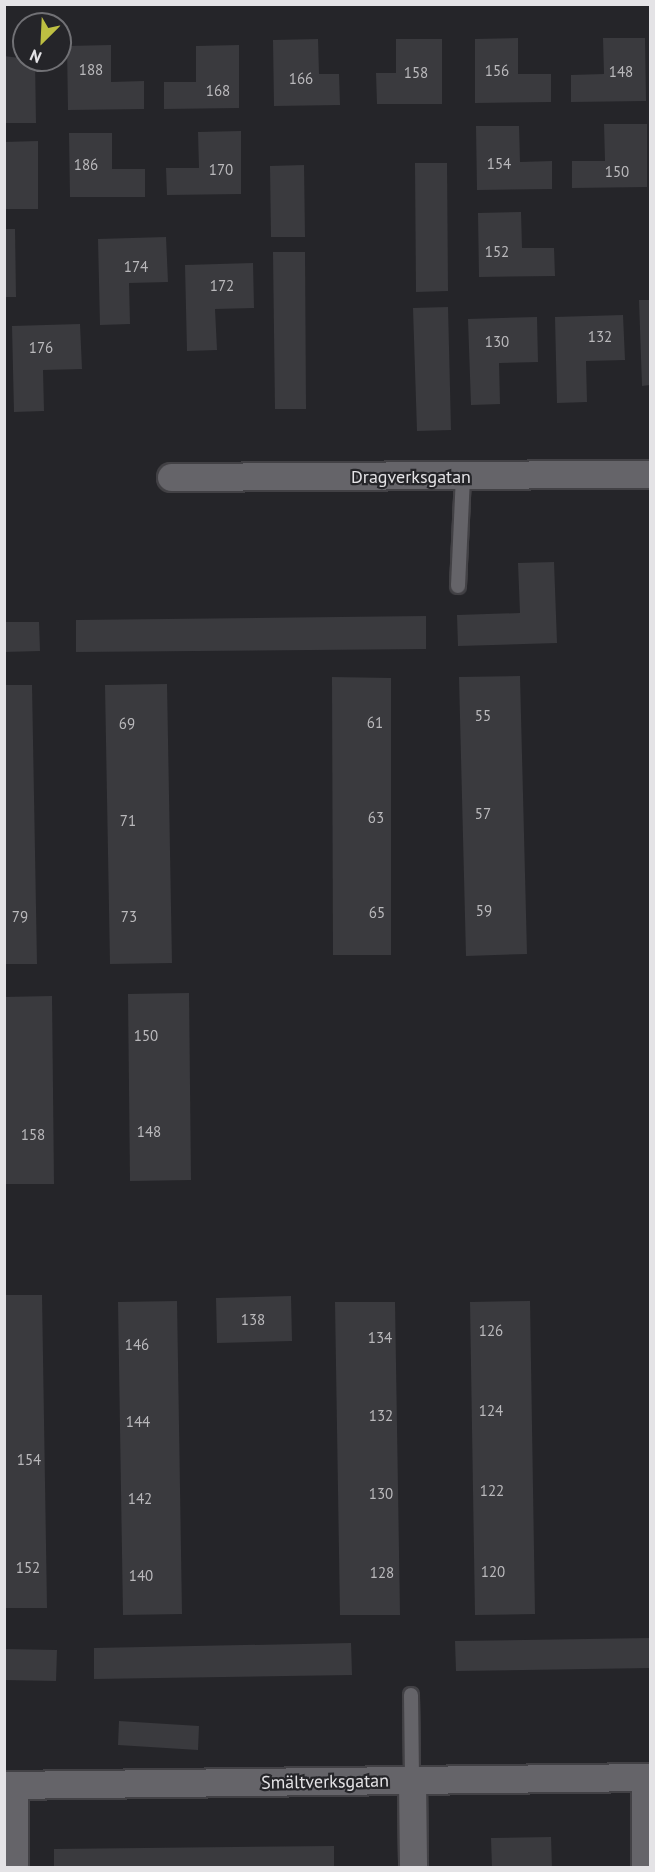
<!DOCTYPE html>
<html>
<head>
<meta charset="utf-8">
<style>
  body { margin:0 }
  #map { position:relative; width:655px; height:1872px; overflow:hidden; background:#252529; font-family:"PT Sans",sans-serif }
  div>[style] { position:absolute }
  .building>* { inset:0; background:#3a3a3e }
  .roads { filter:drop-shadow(2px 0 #424145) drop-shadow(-2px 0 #424145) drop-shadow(0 2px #424145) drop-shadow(0 -2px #424145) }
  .lane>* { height:14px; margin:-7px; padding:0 7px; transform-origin:7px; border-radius:7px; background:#656469 }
  .street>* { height:27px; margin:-13.5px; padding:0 13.5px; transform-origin:13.5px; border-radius:13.5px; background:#656469 }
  span { translate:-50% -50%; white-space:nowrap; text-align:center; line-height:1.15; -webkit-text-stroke:4.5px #252529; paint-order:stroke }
  .number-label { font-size:15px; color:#bab9bc }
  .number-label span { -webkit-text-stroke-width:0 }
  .street-label { font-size:18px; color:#e4e3e6 }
  .frame { position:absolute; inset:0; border:6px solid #e4e3e6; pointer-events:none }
  .north { position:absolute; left:12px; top:12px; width:60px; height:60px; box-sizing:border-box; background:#252529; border:2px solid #717175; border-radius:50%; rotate:204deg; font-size:16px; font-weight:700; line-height:24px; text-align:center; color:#e4e3e6 }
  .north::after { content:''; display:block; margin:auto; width:21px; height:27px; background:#bebf42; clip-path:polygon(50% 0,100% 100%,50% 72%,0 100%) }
</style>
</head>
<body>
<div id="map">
  <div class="building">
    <i style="clip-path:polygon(518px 38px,518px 74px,551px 74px,551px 102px,475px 103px,475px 39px)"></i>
    <i style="clip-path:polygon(603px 38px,645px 38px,646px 101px,571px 102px,571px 75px,604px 74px)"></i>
    <i style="clip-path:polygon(318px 39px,319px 74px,339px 74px,340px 105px,274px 106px,273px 40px)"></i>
    <i style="clip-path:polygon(396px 39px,442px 39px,442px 104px,377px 104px,376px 73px,396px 73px)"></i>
    <i style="clip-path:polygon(111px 45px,111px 82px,144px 81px,144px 109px,68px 110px,67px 46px)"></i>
    <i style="clip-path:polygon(239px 45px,239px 108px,164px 109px,164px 82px,196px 82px,196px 46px)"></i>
    <i style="clip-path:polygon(4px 56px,35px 60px,36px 123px,4px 123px)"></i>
    <i style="clip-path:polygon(604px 124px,647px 124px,647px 187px,572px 188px,572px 161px,605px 161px)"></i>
    <i style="clip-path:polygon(476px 126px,519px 126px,520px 162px,552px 161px,552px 189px,477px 190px)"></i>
    <i style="clip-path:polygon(241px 131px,241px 194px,167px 195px,166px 168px,199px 168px,198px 132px)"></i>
    <i style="clip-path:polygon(69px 133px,112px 133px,112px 169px,145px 169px,145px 197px,70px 197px)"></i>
    <i style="clip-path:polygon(38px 141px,38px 209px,4px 209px,4px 142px)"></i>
    <i style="clip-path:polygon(415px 163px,447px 163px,448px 291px,416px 292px)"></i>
    <i style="clip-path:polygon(304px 165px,305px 237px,271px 237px,270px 166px)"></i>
    <i style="clip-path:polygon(521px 212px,522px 248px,554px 248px,555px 276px,479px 277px,478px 213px)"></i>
    <i style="clip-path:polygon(4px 229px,15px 229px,16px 297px,4px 297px)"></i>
    <i style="clip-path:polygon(166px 237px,168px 282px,129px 283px,130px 324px,100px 325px,98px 239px)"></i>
    <i style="clip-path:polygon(273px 252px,305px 252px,306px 409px,275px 409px)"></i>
    <i style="clip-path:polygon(253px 263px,254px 308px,215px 309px,217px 350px,187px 351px,185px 265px)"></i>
    <i style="clip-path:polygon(639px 300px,650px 300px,650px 385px,642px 386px)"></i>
    <i style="clip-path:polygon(448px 307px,451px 430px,417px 431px,413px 308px)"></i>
    <i style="clip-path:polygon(623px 315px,625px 360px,586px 361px,587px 402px,557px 403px,555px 317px)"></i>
    <i style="clip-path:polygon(537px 317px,538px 362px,499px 363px,500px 404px,471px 405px,468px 319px)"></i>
    <i style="clip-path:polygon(80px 324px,82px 369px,43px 370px,44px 411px,14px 412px,12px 326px)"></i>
    <i style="clip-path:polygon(554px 562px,557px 643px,458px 646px,457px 615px,520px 613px,518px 563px)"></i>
    <i style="clip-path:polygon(426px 616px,426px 649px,76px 652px,76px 620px)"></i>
    <i style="clip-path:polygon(4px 622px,39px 622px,40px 651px,4px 652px)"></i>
    <i style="clip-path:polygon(520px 676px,527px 954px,466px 956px,459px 677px)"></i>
    <i style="clip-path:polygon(332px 677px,391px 678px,391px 955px,333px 955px)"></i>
    <i style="clip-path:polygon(167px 684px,172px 963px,110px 964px,105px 685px)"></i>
    <i style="clip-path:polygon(4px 685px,32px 685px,37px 964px,4px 964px)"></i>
    <i style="clip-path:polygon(189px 993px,191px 1180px,130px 1181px,128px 994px)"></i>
    <i style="clip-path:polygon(52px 996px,54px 1184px,4px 1184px,4px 997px)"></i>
    <i style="clip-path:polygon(4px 1295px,42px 1295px,47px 1608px,4px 1608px)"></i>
    <i style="clip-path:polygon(291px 1296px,292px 1341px,217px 1343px,216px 1298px)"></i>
    <i style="clip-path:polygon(177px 1301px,182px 1614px,123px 1615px,118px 1302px)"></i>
    <i style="clip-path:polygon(530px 1301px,535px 1614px,475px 1615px,470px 1302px)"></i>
    <i style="clip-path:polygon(335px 1302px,395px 1302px,400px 1615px,340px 1615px)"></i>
    <i style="clip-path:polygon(650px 1638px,650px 1668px,456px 1671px,455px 1641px)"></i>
    <i style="clip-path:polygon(351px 1643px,352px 1675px,94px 1679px,94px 1648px)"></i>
    <i style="clip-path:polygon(4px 1649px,57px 1650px,56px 1681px,4px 1680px)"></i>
    <i style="clip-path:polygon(119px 1721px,199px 1726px,198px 1750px,118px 1745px)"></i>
    <i style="clip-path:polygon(551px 1837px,552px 1868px,492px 1868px,491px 1838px)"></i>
    <i style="clip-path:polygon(334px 1846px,334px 1868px,54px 1868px,54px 1849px)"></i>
  </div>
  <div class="roads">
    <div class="lane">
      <i style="left:458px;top:586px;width:109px;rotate:-87.4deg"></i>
      <i style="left:411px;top:1695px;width:86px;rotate:89.3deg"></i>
    </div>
    <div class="street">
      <i style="left:171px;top:477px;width:479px;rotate:-0.4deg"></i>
      <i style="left:412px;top:1781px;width:87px;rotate:89.3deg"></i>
      <i style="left:4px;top:1785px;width:646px;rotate:-0.71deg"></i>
      <i style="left:14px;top:1785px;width:83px;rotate:90deg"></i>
      <i style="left:645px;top:1868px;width:91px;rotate:-90deg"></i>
    </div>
  </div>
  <div class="number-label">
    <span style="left:91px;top:70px">188</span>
    <span style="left:497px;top:71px">156</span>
    <span style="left:621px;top:72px">148</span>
    <span style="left:416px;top:73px">158</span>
    <span style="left:301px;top:79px">166</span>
    <span style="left:218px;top:91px">168</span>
    <span style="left:499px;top:164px">154</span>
    <span style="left:86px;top:165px">186</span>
    <span style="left:221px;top:170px">170</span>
    <span style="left:617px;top:172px">150</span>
    <span style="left:497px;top:252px">152</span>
    <span style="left:136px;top:267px">174</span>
    <span style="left:222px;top:286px">172</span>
    <span style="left:600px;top:337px">132</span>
    <span style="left:497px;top:342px">130</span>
    <span style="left:41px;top:348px">176</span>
    <span style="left:483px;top:716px">55</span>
    <span style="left:375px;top:723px">61</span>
    <span style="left:127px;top:724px">69</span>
    <span style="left:483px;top:814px">57</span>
    <span style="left:376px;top:818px">63</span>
    <span style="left:128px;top:821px">71</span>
    <span style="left:484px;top:911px">59</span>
    <span style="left:377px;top:913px">65</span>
    <span style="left:20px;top:917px">79</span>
    <span style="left:129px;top:917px">73</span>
    <span style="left:146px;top:1036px">150</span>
    <span style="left:149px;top:1132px">148</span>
    <span style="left:33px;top:1135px">158</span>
    <span style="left:253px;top:1320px">138</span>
    <span style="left:491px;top:1331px">126</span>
    <span style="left:380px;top:1338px">134</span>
    <span style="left:137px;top:1345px">146</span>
    <span style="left:491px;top:1411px">124</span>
    <span style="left:381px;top:1416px">132</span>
    <span style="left:138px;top:1422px">144</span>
    <span style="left:29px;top:1460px">154</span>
    <span style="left:492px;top:1491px">122</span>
    <span style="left:381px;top:1494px">130</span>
    <span style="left:140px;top:1499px">142</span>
    <span style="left:28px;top:1568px">152</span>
    <span style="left:493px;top:1572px">120</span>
    <span style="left:382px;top:1573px">128</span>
    <span style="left:141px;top:1576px">140</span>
  </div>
  <div class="street-label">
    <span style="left:411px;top:477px">Dragverksgatan</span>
    <span style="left:325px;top:1782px;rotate:-1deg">Smältverksgatan</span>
  </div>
  <div class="frame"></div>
  <div class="north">N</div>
</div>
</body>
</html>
